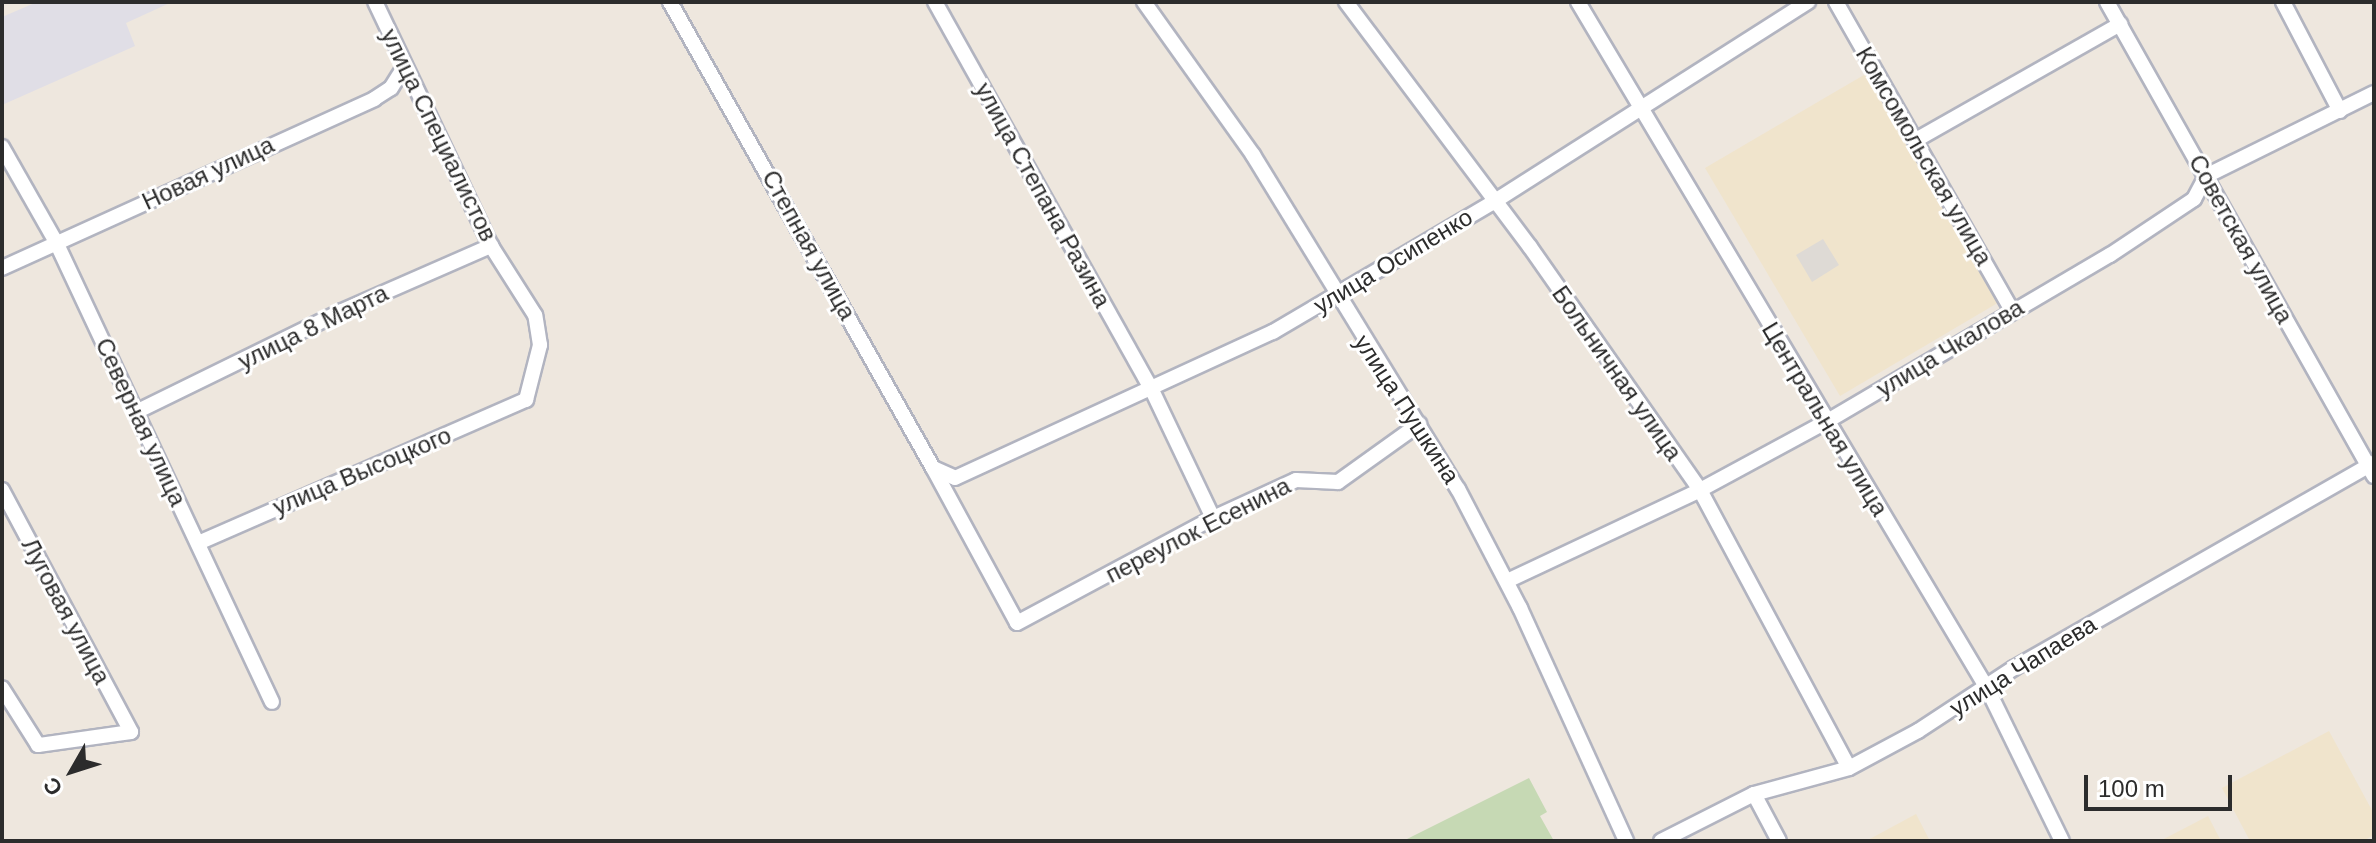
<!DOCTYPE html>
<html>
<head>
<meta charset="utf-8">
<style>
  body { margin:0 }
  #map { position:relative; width:2376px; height:843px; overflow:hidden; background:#eee7de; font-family:Arial,sans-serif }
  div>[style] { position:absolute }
  .industrial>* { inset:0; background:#e0dee6 }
  .education>* { inset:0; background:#f0e4cc }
  .cemetery>* { inset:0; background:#c6d9b4 }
  .plaza>* { inset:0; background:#dedad5 }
  .roads { filter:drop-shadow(2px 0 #b2b4c0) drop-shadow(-2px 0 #b2b4c0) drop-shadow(0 2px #b2b4c0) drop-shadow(0 -2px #b2b4c0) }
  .minor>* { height:14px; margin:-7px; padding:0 7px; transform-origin:7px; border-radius:7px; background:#fff }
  span { translate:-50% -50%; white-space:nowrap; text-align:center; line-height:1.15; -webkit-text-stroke:6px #fff; paint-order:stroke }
  .street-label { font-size:24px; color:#2c2c2c }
  .frame { position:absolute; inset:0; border:4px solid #2c2c2c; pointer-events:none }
  .north { position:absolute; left:32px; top:731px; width:80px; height:80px; -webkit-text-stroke:6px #fff; paint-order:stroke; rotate:231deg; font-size:22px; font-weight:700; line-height:32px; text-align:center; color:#2c2c2c }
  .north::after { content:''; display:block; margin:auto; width:28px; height:36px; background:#2c2c2c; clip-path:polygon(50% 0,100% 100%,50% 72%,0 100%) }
  .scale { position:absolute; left:2084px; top:775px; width:148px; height:36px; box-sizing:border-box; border:4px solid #2c2c2c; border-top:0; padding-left:10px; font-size:24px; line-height:28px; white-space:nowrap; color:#2c2c2c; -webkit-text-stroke:6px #fff; paint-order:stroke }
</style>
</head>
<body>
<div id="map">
  <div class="industrial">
    <i style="clip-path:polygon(37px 2px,113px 3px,172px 2px,126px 23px,135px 46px,2px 105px,2px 17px)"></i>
  </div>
  <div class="education">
    <i style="clip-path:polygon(1869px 72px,2001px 301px,1840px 396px,1705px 168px)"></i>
    <i style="clip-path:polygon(2329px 731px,2374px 814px,2374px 835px,2363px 841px,2250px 841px,2222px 788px)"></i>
    <i style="clip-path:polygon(1916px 814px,1930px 841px,1866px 841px)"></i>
    <i style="clip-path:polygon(2208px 816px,2221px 841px,2160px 841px)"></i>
  </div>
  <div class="cemetery">
    <i style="clip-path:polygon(1529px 778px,1547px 812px,1540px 816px,1554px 841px,1403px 841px)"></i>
  </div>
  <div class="plaza">
    <i style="clip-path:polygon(1823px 239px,1839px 265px,1812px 282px,1796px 255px)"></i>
  </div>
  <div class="roads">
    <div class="minor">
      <i style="left:670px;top:2px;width:535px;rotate:60.56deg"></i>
      <i style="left:933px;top:468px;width:24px;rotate:24deg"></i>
      <i style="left:955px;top:478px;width:350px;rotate:-24.7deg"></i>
      <i style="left:1273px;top:332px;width:254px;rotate:-30.5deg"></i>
      <i style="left:1492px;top:203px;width:375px;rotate:-32.5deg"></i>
      <i style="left:935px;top:2px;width:442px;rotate:60.8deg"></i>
      <i style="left:1151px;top:388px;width:144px;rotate:64.5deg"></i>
      <i style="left:1144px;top:2px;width:188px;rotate:54.5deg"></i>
      <i style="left:1253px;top:155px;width:392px;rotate:58.5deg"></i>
      <i style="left:1458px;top:489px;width:134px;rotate:62.5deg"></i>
      <i style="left:1520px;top:608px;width:256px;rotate:65.5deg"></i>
      <i style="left:1346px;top:2px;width:306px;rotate:53.1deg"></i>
      <i style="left:1530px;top:247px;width:297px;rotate:55deg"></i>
      <i style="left:1700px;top:490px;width:315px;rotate:61.8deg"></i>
      <i style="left:1578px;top:2px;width:799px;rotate:59.2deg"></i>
      <i style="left:1987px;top:688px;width:170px;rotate:63.9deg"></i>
      <i style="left:1836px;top:2px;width:355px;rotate:60.3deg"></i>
      <i style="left:2107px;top:2px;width:544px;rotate:60.61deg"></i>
      <i style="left:2283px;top:2px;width:123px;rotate:62.4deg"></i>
      <i style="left:1916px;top:140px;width:235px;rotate:-29.6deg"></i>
      <i style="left:2px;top:147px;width:109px;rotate:60.4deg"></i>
      <i style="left:56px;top:242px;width:508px;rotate:64.85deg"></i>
      <i style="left:2px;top:268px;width:409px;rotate:-24.4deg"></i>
      <i style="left:374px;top:99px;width:20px;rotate:-33deg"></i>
      <i style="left:391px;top:88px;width:25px;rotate:-58deg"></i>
      <i style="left:138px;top:411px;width:227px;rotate:-26.1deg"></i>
      <i style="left:342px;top:311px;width:163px;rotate:-23.6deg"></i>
      <i style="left:933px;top:468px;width:176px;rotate:61.5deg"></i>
      <i style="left:1017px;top:623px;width:222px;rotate:-28.2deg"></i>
      <i style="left:1213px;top:518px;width:91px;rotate:-24.6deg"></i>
      <i style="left:1296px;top:480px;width:42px;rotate:2.7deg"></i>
      <i style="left:1338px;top:482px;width:100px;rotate:-35.6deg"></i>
      <i style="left:2px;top:490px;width:274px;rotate:61.9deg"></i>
      <i style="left:131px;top:732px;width:94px;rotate:172deg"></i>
      <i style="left:38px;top:745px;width:67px;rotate:-122.3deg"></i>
      <i style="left:198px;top:543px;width:358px;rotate:-23.6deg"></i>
      <i style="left:526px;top:400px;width:57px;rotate:-75.7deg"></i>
      <i style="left:540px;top:345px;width:30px;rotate:-99deg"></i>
      <i style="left:535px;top:315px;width:82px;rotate:-122.5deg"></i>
      <i style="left:491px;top:246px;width:270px;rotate:-115.4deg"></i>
      <i style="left:1507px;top:581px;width:213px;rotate:-25.2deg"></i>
      <i style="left:1700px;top:490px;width:143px;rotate:-28.4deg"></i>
      <i style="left:1826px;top:422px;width:329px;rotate:-30.5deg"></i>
      <i style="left:2110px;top:255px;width:101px;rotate:-33.7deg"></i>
      <i style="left:2194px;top:199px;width:26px;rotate:-62deg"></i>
      <i style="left:2206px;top:176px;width:187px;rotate:-26.3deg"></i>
      <i style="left:1754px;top:794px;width:53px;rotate:62deg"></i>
      <i style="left:1661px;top:841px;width:104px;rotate:-26.8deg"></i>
      <i style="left:1754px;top:794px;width:98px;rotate:-15.3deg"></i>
      <i style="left:1849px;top:768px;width:78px;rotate:-28.2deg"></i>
      <i style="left:1918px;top:731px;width:115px;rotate:-33.3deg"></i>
      <i style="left:2014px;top:668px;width:414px;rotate:-29.7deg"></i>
    </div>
  </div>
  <div class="street-label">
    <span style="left:439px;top:135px;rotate:64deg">улица Специалистов</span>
    <span style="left:1924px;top:156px;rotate:60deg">Комсомольская улица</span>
    <span style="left:208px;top:173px;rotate:-25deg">Новая улица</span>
    <span style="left:1043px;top:195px;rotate:61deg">улица Степана Разина</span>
    <span style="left:2241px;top:239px;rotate:61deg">Советская улица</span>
    <span style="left:809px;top:245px;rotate:61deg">Степная улица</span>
    <span style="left:1393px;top:261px;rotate:-31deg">улица Осипенко</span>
    <span style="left:313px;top:327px;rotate:-26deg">улица 8 Марта</span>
    <span style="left:1950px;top:348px;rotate:-31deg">улица Чкалова</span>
    <span style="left:1617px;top:373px;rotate:55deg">Больничная улица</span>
    <span style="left:1407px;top:409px;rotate:57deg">улица Пушкина</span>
    <span style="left:1825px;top:419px;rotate:59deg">Центральная улица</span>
    <span style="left:141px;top:422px;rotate:65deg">Северная улица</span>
    <span style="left:362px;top:471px;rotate:-23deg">улица Высоцкого</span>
    <span style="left:1198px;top:530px;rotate:-27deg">переулок Есенина</span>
    <span style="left:66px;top:611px;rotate:62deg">Луговая улица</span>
    <span style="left:2023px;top:666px;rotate:-32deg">улица Чапаева</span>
  </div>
  <div class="frame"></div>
  <div class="north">С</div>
  <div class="scale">100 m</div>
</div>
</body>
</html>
